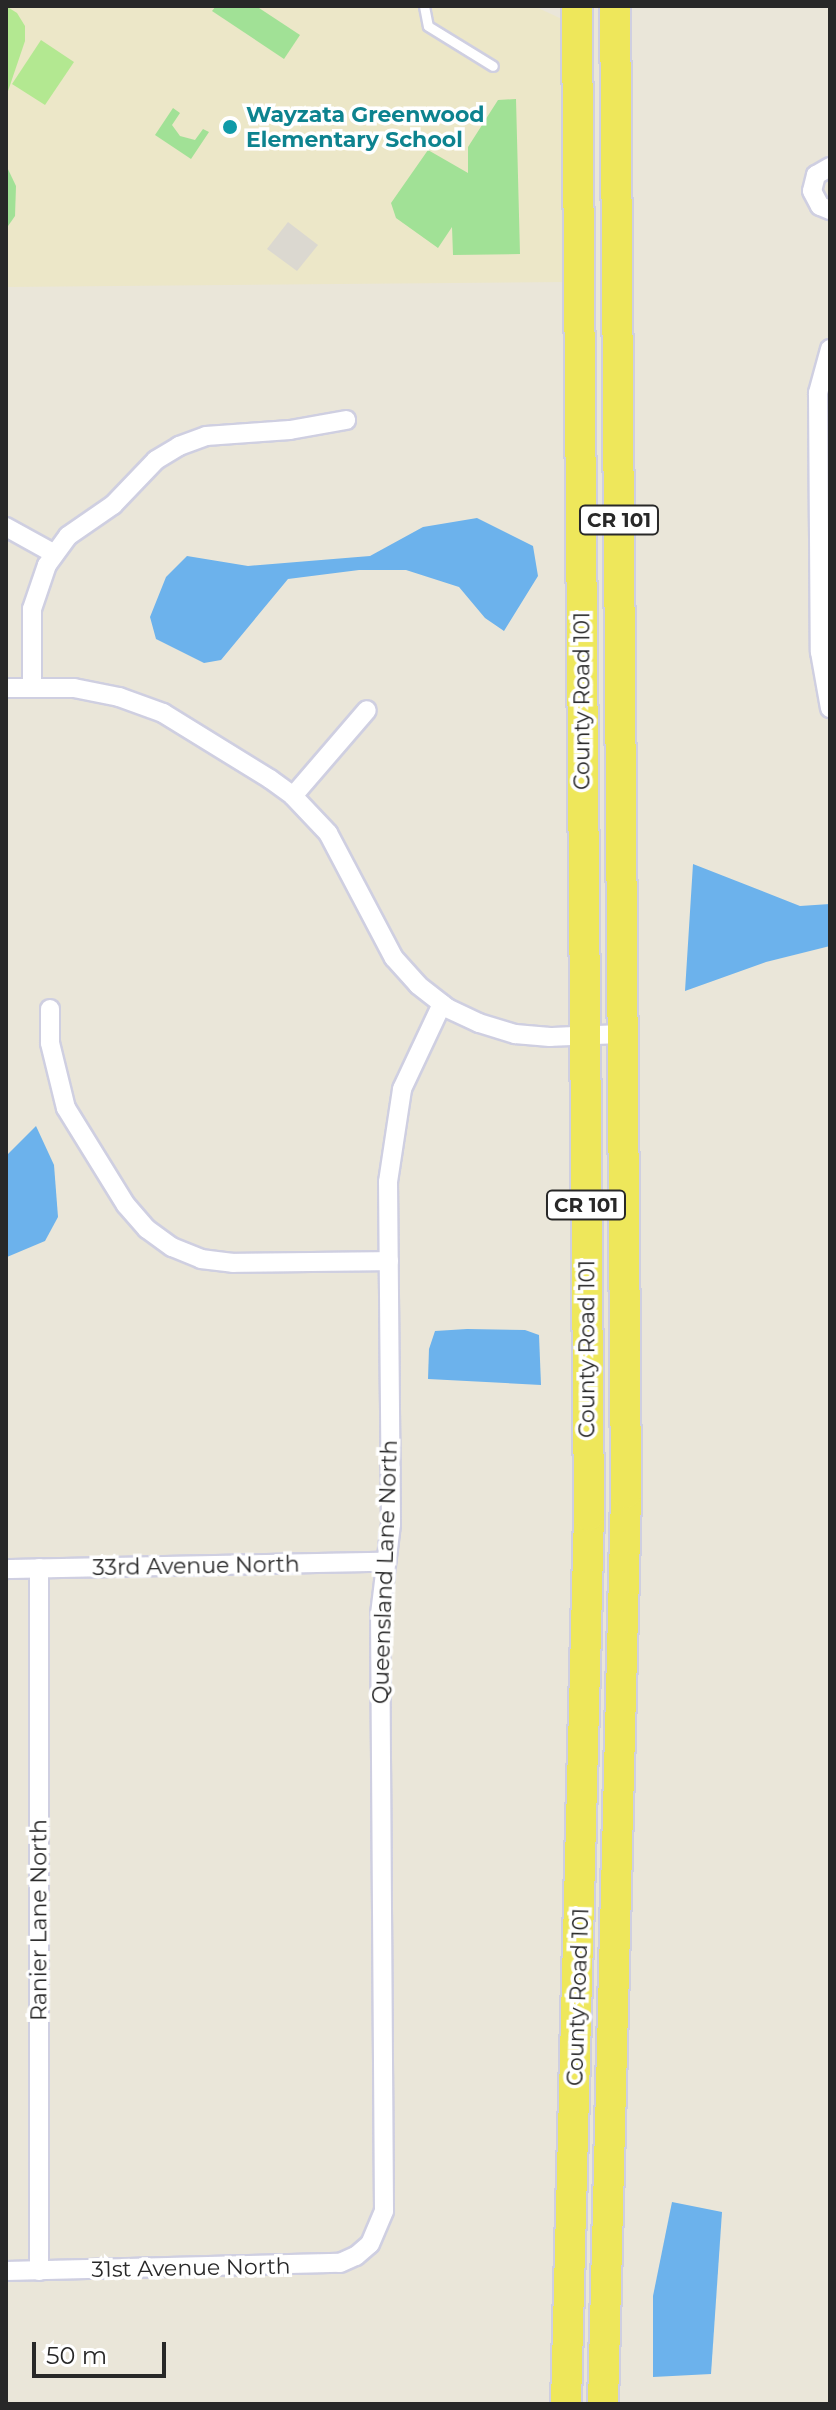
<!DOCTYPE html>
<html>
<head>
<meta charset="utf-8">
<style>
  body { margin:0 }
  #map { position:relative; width:836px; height:2410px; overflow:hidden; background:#eae6d9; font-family:Montserrat,sans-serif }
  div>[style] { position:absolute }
  .education>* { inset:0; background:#ece7c8 }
  .green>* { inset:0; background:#a1e196 }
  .pitch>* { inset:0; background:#b3e891 }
  .plaza>* { inset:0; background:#dbd8d0 }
  .water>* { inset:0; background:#6cb2ec }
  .roads { filter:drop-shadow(2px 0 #cfcfe1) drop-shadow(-2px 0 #cfcfe1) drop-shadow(0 2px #cfcfe1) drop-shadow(0 -2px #cfcfe1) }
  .lane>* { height:9px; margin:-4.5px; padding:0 4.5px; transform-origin:4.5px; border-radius:4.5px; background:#fff }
  .street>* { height:18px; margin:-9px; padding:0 9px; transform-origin:9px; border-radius:9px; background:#fff }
  .primary>* { height:30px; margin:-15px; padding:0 15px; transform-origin:15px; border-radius:15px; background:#eee75b }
  .dots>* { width:22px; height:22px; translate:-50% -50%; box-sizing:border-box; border:4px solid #fff; border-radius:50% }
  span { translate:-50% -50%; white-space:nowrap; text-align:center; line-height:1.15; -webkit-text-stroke:7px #fff; paint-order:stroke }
  .shield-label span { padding:2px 6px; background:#fff; border:2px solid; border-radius:6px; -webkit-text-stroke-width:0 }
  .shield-label { font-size:20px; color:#282828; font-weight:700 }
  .culture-label { font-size:22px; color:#0d838f; font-weight:700 }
  .left { translate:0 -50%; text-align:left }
  .street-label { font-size:22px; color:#282828 }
  .frame { position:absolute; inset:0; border:8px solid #282828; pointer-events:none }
  .scale { position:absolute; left:32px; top:2342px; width:134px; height:36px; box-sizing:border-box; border:4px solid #282828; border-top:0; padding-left:10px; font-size:24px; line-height:28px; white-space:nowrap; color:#282828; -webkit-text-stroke:6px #fff; paint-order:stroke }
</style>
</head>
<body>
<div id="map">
  <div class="education">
    <i style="clip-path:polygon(6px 6px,534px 6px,566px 21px,567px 282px,6px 287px)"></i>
  </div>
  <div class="green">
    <i style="clip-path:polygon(216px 6px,256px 6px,300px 35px,284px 59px,212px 11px)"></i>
    <i style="clip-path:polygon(516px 99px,520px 254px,453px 255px,452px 227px,438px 248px,396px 218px,391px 203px,428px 150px,468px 173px,468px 147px,498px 100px)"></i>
    <i style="clip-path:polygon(173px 108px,180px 113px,172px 125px,180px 136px,195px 140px,203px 129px,209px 132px,191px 159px,155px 135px)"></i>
    <i style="clip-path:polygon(6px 165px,16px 186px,15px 216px,6px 229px)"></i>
  </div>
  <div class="pitch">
    <i style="clip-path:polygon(6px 6px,17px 13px,25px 26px,25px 41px,6px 97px)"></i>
    <i style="clip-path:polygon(41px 40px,74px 62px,45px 105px,12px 84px)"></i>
  </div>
  <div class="plaza">
    <i style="clip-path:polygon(288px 222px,318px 245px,297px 271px,267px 249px)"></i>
  </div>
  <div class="water">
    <i style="clip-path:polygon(477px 518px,533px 546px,538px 576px,504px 631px,485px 618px,459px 587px,406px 570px,359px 570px,288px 579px,221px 660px,204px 663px,156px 639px,150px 617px,166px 577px,187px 556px,248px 566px,370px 556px,423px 527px)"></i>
    <i style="clip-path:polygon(693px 864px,800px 906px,830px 904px,830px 946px,766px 962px,685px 991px)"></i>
    <i style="clip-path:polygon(36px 1126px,54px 1165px,58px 1217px,45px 1241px,7px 1257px,6px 1156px)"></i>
    <i style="clip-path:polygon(467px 1329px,525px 1330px,539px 1335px,541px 1385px,428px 1379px,429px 1349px,435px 1331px)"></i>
    <i style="clip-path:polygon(672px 2202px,722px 2212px,711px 2374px,653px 2377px,653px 2296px)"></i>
  </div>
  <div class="roads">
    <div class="lane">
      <i style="left:424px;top:6px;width:20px;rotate:79deg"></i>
      <i style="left:428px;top:26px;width:76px;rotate:31.6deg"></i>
    </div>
    <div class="street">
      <i style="left:830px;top:167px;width:16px;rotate:150deg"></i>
      <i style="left:816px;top:175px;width:16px;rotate:104deg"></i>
      <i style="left:812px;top:191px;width:17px;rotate:62deg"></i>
      <i style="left:820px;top:206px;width:11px;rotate:22deg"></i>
      <i style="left:830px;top:349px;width:46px;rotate:105.3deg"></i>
      <i style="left:818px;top:393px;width:259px;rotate:89.6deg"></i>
      <i style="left:820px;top:652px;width:57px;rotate:79.9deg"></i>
      <i style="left:6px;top:527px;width:54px;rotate:29deg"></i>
      <i style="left:32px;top:686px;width:77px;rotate:-90deg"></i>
      <i style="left:32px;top:609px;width:46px;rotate:-71.2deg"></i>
      <i style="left:47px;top:565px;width:36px;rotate:-54deg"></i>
      <i style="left:68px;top:536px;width:55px;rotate:-34.6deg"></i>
      <i style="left:113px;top:505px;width:62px;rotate:-46.3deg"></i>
      <i style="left:156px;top:460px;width:27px;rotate:-31deg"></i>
      <i style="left:179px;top:446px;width:29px;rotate:-20deg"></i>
      <i style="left:206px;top:436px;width:84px;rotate:-4.1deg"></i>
      <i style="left:290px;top:430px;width:57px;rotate:-10.1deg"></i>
      <i style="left:6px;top:688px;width:68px"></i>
      <i style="left:74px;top:688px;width:46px;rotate:11.3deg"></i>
      <i style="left:119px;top:697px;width:47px;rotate:20deg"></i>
      <i style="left:163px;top:713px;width:126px;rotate:31.7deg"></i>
      <i style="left:270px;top:779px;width:29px;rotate:36deg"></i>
      <i style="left:293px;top:796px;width:51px;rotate:46.6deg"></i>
      <i style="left:328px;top:833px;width:141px;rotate:62.2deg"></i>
      <i style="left:394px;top:958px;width:36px;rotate:48deg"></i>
      <i style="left:418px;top:985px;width:37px;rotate:38deg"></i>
      <i style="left:447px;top:1008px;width:35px;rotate:25deg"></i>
      <i style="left:479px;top:1023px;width:38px;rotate:17deg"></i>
      <i style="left:515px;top:1034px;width:35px;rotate:5deg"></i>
      <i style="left:550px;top:1037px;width:73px;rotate:-2.4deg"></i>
      <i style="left:293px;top:796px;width:113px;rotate:-49.3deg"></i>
      <i style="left:50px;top:1009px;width:34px;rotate:90deg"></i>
      <i style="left:50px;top:1043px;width:67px;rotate:76.2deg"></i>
      <i style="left:66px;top:1108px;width:114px;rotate:58.3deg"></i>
      <i style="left:126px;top:1205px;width:32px;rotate:49deg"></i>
      <i style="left:147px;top:1229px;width:31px;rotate:36deg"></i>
      <i style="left:172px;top:1247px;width:31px;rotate:22deg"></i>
      <i style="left:201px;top:1259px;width:32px;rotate:7deg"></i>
      <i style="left:233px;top:1263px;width:156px;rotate:-0.7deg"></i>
      <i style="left:39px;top:1568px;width:703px;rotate:90deg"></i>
      <i style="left:6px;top:1569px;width:379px;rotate:-1.1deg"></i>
      <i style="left:6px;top:2271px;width:334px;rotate:-1.4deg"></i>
      <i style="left:340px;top:2263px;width:17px;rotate:-24deg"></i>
      <i style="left:356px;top:2256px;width:18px;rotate:-41deg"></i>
      <i style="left:370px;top:2244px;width:36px;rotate:-67deg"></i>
      <i style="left:384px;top:2211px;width:597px;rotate:-90.38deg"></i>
      <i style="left:380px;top:1614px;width:91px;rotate:-83deg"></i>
      <i style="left:391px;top:1524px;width:342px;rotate:-90.5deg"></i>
      <i style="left:388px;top:1182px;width:94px;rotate:-81.4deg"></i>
      <i style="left:402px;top:1089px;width:94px;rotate:-64.8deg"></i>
    </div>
    <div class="primary">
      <i style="left:566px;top:2404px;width:889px;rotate:-88.52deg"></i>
      <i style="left:589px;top:1515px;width:1509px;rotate:-90.46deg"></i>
      <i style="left:603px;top:2404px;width:911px;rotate:-88.55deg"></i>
      <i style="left:626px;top:1493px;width:1487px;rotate:-90.42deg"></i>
    </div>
  </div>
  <div class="dots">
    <i style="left:230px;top:127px;background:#0f9aa8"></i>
  </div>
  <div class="shield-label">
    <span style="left:619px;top:520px">CR 101</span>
    <span style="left:586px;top:1205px">CR 101</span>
  </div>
  <div class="culture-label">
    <span class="left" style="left:246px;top:127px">Wayzata Greenwood<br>Elementary School</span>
  </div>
  <div class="street-label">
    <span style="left:582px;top:701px;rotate:-90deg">County Road 101</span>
    <span style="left:587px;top:1349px;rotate:-90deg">County Road 101</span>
    <span style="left:196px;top:1566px;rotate:-1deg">33rd Avenue North</span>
    <span style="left:385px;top:1572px;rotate:-88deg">Queensland Lane North</span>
    <span style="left:39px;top:1920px;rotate:-90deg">Ranier Lane North</span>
    <span style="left:578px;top:1997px;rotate:-88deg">County Road 101</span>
    <span style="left:191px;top:2268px;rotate:-1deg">31st Avenue North</span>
  </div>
  <div class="frame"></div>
  <div class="scale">50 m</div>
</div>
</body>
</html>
